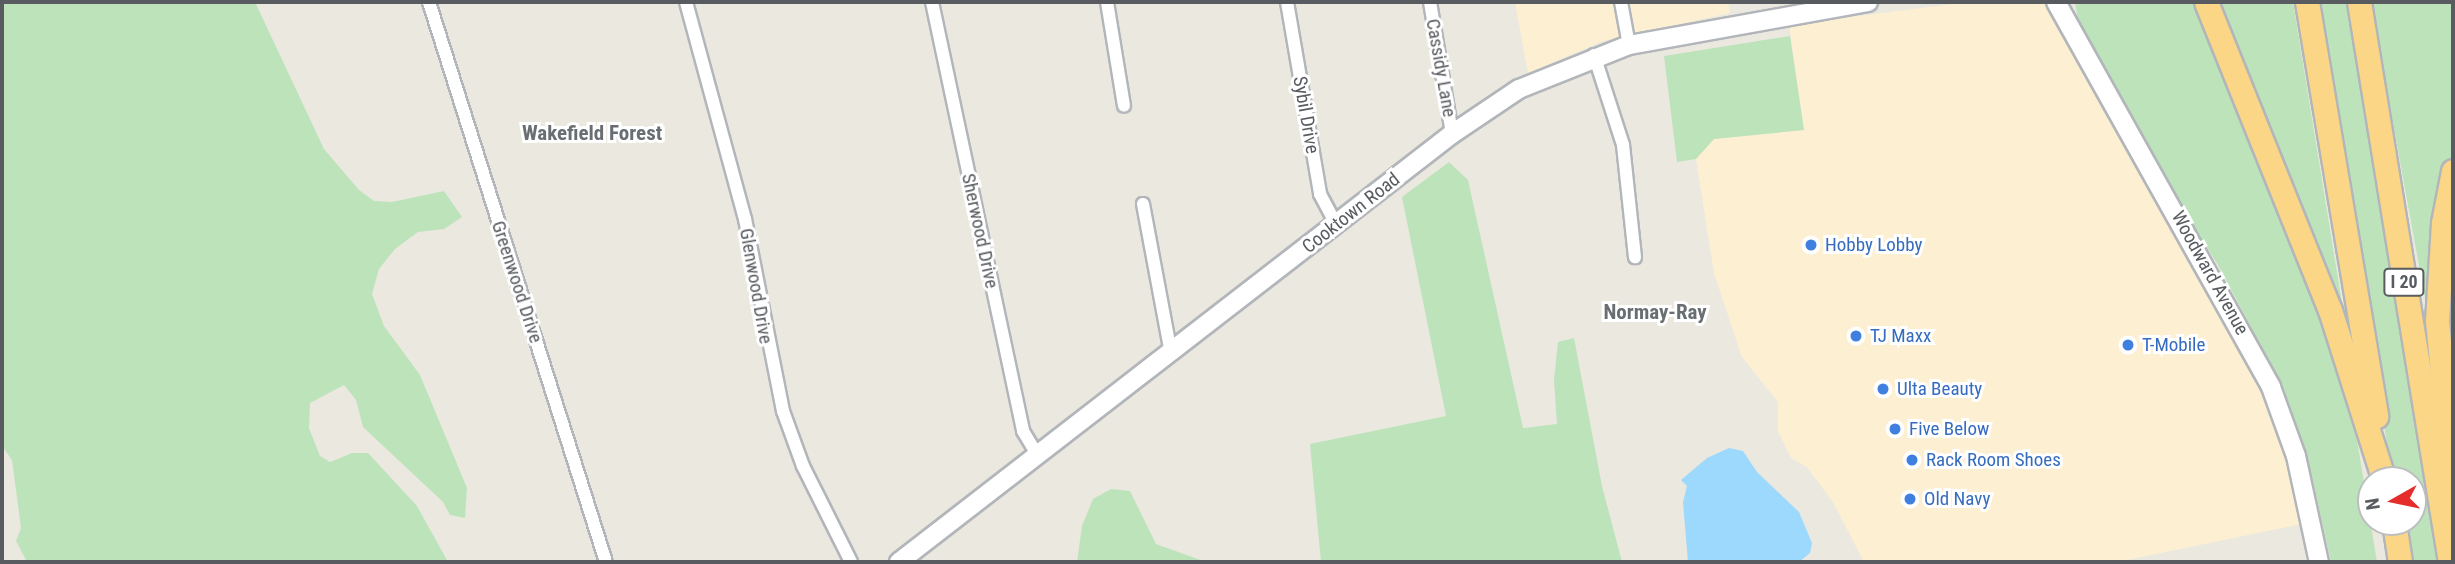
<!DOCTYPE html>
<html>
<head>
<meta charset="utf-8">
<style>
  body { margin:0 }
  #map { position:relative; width:2455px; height:564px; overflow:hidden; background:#ebe8df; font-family:"Roboto Condensed",sans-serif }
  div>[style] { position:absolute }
  .commercial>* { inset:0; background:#fdf0d2 }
  .green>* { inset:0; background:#bde3bb }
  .water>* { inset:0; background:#9dd9fd }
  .roads { filter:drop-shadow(2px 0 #b2b6ba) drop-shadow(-2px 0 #b2b6ba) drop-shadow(0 2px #b2b6ba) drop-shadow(0 -2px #b2b6ba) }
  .street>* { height:12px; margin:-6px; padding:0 6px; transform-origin:6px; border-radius:6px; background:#fff }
  .secondary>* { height:18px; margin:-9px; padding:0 9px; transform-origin:9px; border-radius:9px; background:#fff }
  .highway>* { height:23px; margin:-11.5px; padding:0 11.5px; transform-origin:11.5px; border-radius:11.5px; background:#fbd686 }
  .dots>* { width:19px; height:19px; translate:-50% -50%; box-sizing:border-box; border:4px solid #fff; border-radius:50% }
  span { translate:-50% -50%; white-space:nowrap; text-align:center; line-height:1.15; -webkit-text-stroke:6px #fff; paint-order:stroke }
  .shield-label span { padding:2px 5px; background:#fff; border:2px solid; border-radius:5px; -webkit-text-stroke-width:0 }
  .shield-label { font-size:18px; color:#585c60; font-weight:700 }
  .street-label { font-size:19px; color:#585c60 }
  .shop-label { font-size:19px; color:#366cbe }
  .left { translate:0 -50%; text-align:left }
  .neighbourhood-label { font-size:21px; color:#696e72; font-weight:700 }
  .frame { position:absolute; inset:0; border:4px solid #585c60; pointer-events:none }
  .north { position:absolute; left:2357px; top:466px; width:70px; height:70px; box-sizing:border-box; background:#fff; border:2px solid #bcbebf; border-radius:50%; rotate:261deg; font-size:19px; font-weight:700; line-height:28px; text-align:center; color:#585c60 }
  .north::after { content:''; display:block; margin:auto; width:24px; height:32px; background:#e52e2b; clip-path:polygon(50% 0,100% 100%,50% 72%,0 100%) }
</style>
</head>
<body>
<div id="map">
  <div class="commercial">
    <i style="clip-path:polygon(1515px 2px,1728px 2px,1730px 13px,1603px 41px,1528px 73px)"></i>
    <i style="clip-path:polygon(1968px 2px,2047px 2px,2253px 366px,2285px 441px,2306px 523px,2117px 562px,1864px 562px,1833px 502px,1807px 467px,1791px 458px,1778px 431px,1778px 402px,1742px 357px,1714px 273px,1696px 159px,1714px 139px,1804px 130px,1789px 25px)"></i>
  </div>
  <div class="green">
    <i style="clip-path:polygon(2px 2px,255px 2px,324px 149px,359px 190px,374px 201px,392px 202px,444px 191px,462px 217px,444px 229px,418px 232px,395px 249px,379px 269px,372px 294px,384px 326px,420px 375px,467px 488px,465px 518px,450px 515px,443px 502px,363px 427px,356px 400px,344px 385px,310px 403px,309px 428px,320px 456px,330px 462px,352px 453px,368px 453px,417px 506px,448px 562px,27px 562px,16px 541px,21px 528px,12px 460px,2px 446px)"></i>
    <i style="clip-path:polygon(2075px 2px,2198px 2px,2329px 339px,2357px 440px,2377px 562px,2331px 562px,2309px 464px,2284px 389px,2218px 265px,2162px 177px,2079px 27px)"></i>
    <i style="clip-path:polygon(2213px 2px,2293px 2px,2348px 340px)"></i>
    <i style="clip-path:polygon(2315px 2px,2348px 2px,2440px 562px,2407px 562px,2400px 522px,2413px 522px,2413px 480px,2393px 480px)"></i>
    <i style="clip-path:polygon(2371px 2px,2453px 2px,2453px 146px,2428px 315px)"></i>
    <i style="clip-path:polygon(1790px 36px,1804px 130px,1714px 139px,1696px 159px,1677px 162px,1664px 56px)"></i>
    <i style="clip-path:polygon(1449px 162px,1468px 180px,1523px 428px,1557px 424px,1554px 380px,1558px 342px,1574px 338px,1602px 486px,1622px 562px,1321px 562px,1310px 444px,1446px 416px,1402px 197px)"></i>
    <i style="clip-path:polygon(1111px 489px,1130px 491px,1156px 544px,1206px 562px,1077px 562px,1082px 526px,1093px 499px)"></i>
  </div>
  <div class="water">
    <i style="clip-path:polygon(1729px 448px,1743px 451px,1757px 472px,1799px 512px,1812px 543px,1810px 553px,1799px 562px,1688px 562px,1683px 502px,1687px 486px,1681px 480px,1707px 458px)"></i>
  </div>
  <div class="roads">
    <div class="street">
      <i style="left:429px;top:2px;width:587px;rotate:72.46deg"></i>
      <i style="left:686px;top:2px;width:225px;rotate:74.8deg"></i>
      <i style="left:745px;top:219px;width:196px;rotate:78.8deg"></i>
      <i style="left:783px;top:411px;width:59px;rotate:70deg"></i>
      <i style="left:803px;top:466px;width:107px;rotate:63.4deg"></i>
      <i style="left:932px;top:2px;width:439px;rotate:78deg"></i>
      <i style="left:1023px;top:431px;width:29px;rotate:59deg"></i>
      <i style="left:1107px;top:2px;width:105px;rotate:80.7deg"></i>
      <i style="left:1287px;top:2px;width:195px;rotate:80.2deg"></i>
      <i style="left:1320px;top:194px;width:34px;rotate:62deg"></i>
      <i style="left:1430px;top:2px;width:134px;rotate:80.5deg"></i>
      <i style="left:1621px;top:2px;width:44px;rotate:79.5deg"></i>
      <i style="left:1594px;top:55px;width:95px;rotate:72.1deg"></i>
      <i style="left:1623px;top:145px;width:113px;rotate:83.9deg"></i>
      <i style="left:1143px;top:204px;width:152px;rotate:79.4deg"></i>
    </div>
    <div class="secondary">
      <i style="left:2056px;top:2px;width:441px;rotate:60.8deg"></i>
      <i style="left:2271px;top:387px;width:73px;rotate:70.1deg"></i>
      <i style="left:2296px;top:456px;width:108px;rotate:77.8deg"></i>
      <i style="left:899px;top:562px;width:699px;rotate:-37.74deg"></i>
      <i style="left:1452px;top:134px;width:81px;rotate:-33.9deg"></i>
      <i style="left:1519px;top:89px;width:118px;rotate:-21.8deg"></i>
      <i style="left:1629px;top:45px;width:243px;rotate:-10.2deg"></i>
    </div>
    <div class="highway">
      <i style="left:2206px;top:2px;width:332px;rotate:68.1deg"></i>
      <i style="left:2330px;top:310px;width:178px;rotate:72.4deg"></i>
      <i style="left:2307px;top:2px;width:420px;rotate:80.5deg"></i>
      <i style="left:2359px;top:2px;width:567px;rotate:80.77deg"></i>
      <i style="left:2453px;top:171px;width:53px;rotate:100.9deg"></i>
      <i style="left:2443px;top:223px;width:98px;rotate:93.5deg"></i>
      <i style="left:2437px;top:321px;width:164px;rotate:84.4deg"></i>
      <i style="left:2394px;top:522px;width:40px;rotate:81.5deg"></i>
    </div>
  </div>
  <div class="dots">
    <i style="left:1811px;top:245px;background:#3f7fe0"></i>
    <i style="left:1856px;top:336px;background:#3f7fe0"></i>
    <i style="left:2128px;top:345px;background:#3f7fe0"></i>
    <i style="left:1883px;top:389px;background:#3f7fe0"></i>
    <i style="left:1895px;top:429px;background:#3f7fe0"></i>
    <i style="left:1912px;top:460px;background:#3f7fe0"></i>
    <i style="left:1910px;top:499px;background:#3f7fe0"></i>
  </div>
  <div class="shield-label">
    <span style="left:2404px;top:282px">I 20</span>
  </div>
  <div class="street-label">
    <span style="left:1441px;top:68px;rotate:80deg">Cassidy Lane</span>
    <span style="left:1306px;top:115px;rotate:80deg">Sybil Drive</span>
    <span style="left:1351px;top:213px;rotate:-38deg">Cooktown Road</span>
    <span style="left:980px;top:231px;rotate:78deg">Sherwood Drive</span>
    <span style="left:2210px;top:273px;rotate:61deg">Woodward Avenue</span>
    <span style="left:517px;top:282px;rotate:72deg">Greenwood Drive</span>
    <span style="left:756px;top:286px;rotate:80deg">Glenwood Drive</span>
  </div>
  <div class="shop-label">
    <span class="left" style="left:1825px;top:245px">Hobby Lobby</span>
    <span class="left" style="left:1870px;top:336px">TJ Maxx</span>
    <span class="left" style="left:2142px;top:345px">T-Mobile</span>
    <span class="left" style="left:1897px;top:389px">Ulta Beauty</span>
    <span class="left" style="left:1909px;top:429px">Five Below</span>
    <span class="left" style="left:1926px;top:460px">Rack Room Shoes</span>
    <span class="left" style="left:1924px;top:499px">Old Navy</span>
  </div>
  <div class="neighbourhood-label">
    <span style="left:592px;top:133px">Wakefield Forest</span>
    <span style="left:1655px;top:312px">Normay-Ray</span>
  </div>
  <div class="frame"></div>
  <div class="north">N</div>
</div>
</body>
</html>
